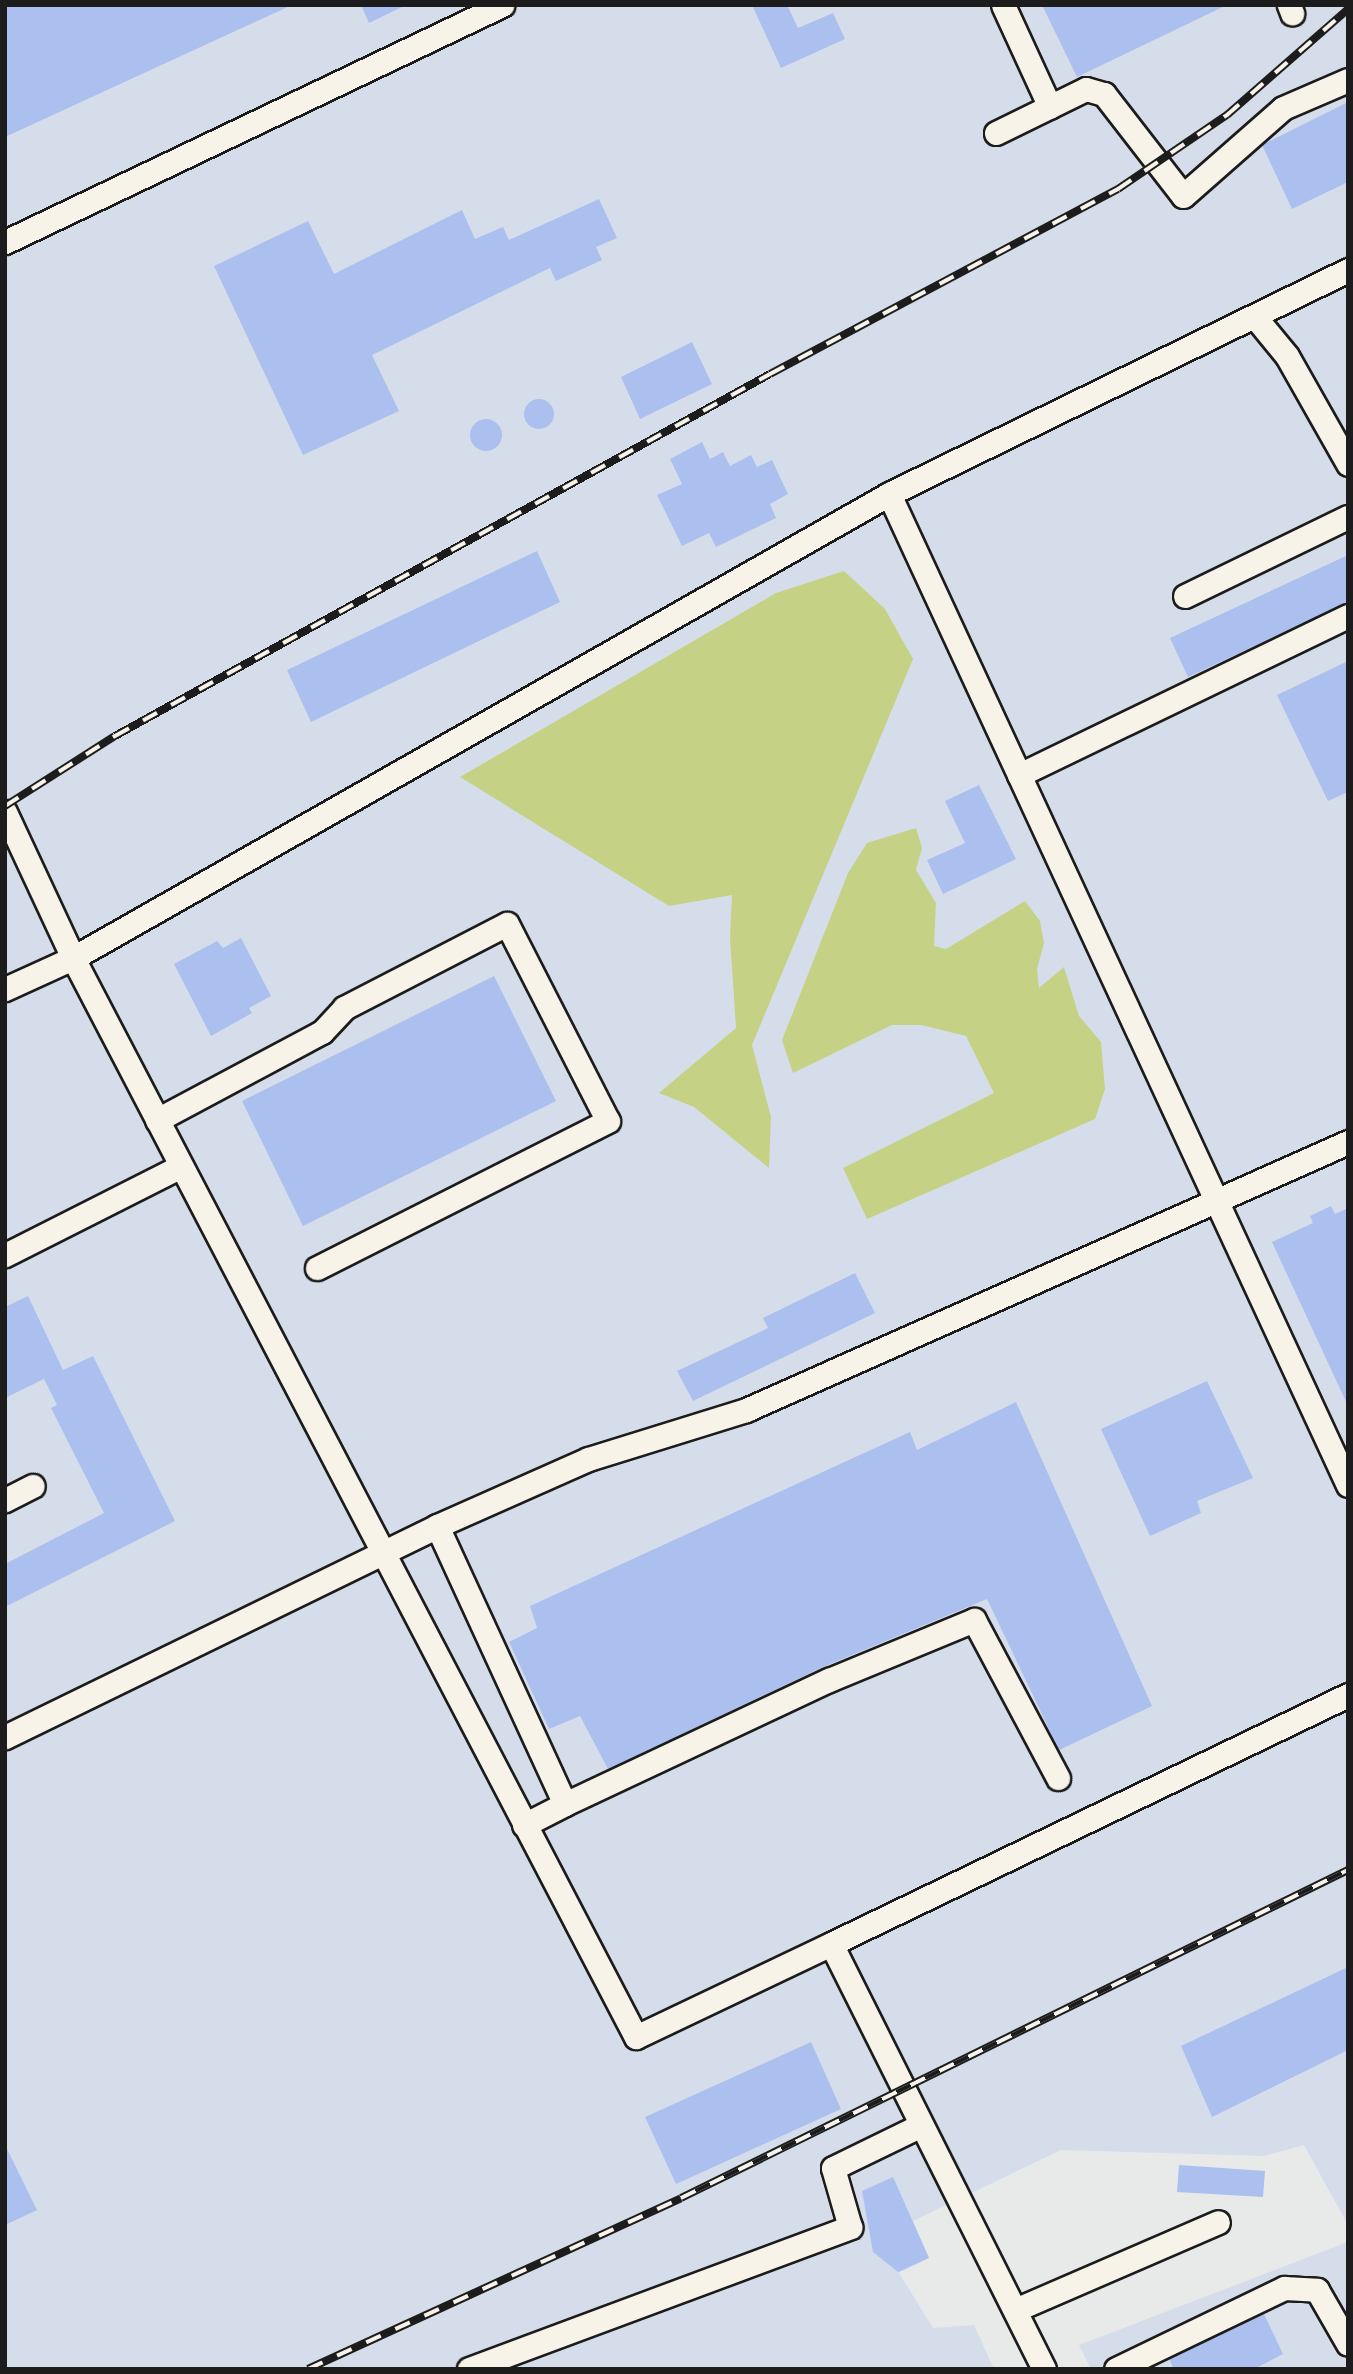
<!DOCTYPE html>
<html>
<head>
<meta charset="utf-8">
<style>
  body { margin:0 }
  #map { position:relative; width:1353px; height:2374px; overflow:hidden; background:#e8e9e9; font-family:Pangolin,sans-serif }
  div>[style] { position:absolute }
  .built>* { inset:0; background:#d6ddea }
  .green>* { inset:0; background:#c5d285 }
  .building>* { inset:0; background:#abc0ee }
  .round { border-radius:50% }
  .roads { filter:drop-shadow(2px 0 #1c1c1c) drop-shadow(-2px 0 #1c1c1c) drop-shadow(0 2px #1c1c1c) drop-shadow(0 -2px #1c1c1c) }
  .minor>* { height:23px; margin:-11.5px; padding:0 11.5px; transform-origin:11.5px; border-radius:11.5px; background:#f7f3e8 }
  .rail>* { height:8px; margin-top:-4px; transform-origin:0; background:repeating-linear-gradient(90deg,#f7f3e8 0 16px,#1c1c1c 0 32px); box-sizing:border-box; border-block:2px solid #1c1c1c }
  span { translate:-50% -50%; white-space:nowrap; text-align:center; line-height:1.15; -webkit-text-stroke:6px #f7f3e8; paint-order:stroke }
  .frame { position:absolute; inset:0; border:7px solid #1c1c1c; pointer-events:none }
</style>
</head>
<body>
<div id="map">
  <div class="built">
    <i style="clip-path:polygon(5px 5px,1348px 5px,1348px 2225px,1304px 2145px,1264px 2156px,1061px 2150px,913px 2221px,929px 2258px,899px 2273px,933px 2328px,974px 2325px,994px 2369px,5px 2369px)"></i>
    <i style="clip-path:polygon(1348px 2242px,1348px 2369px,1091px 2369px,1079px 2345px)"></i>
  </div>
  <div class="green">
    <i style="clip-path:polygon(844px 571px,885px 609px,913px 659px,752px 1045px,771px 1117px,769px 1168px,694px 1107px,659px 1093px,736px 1028px,730px 938px,732px 895px,669px 906px,460px 777px,776px 593px)"></i>
    <i style="clip-path:polygon(916px 828px,922px 848px,916px 870px,936px 903px,934px 946px,946px 949px,1025px 901px,1040px 921px,1044px 943px,1037px 969px,1039px 988px,1064px 967px,1079px 1016px,1101px 1042px,1105px 1089px,1095px 1119px,867px 1219px,843px 1168px,994px 1093px,966px 1036px,921px 1025px,892px 1025px,793px 1073px,782px 1040px,848px 873px,867px 843px)"></i>
  </div>
  <div class="building">
    <i style="clip-path:polygon(5px 5px,292px 5px,5px 137px)"></i>
    <i style="clip-path:polygon(361px 5px,406px 5px,369px 23px)"></i>
    <i style="clip-path:polygon(752px 5px,787px 5px,798px 28px,833px 13px,845px 39px,781px 68px)"></i>
    <i style="clip-path:polygon(1042px 5px,1227px 5px,1077px 77px)"></i>
    <i style="clip-path:polygon(1348px 102px,1348px 182px,1292px 209px,1262px 145px)"></i>
    <i style="clip-path:polygon(599px 199px,617px 238px,596px 247px,602px 260px,556px 281px,550px 268px,372px 355px,399px 411px,303px 455px,214px 266px,308px 221px,334px 274px,462px 210px,475px 239px,503px 227px,509px 240px)"></i>
    <i style="clip-path:polygon(692px 342px,712px 384px,640px 419px,621px 377px)"></i>
    <i class="round" style="left:524px;top:399px;width:30px;height:30px"></i>
    <i class="round" style="left:470px;top:419px;width:32px;height:32px"></i>
    <i style="clip-path:polygon(702px 442px,710px 459px,723px 452px,730px 466px,751px 455px,757px 467px,772px 460px,788px 494px,770px 504px,776px 518px,716px 547px,709px 533px,682px 546px,657px 495px,682px 484px,670px 459px)"></i>
    <i style="clip-path:polygon(537px 551px,560px 602px,311px 722px,287px 670px)"></i>
    <i style="clip-path:polygon(1348px 555px,1348px 602px,1188px 677px,1170px 638px)"></i>
    <i style="clip-path:polygon(1348px 661px,1348px 792px,1328px 801px,1277px 695px)"></i>
    <i style="clip-path:polygon(979px 785px,1016px 859px,943px 894px,927px 860px,965px 843px,945px 801px)"></i>
    <i style="clip-path:polygon(241px 938px,271px 996px,249px 1008px,252px 1013px,211px 1036px,174px 964px,217px 941px,223px 948px)"></i>
    <i style="clip-path:polygon(494px 976px,556px 1101px,303px 1226px,242px 1101px)"></i>
    <i style="clip-path:polygon(1331px 1206px,1335px 1214px,1348px 1208px,1348px 1406px,1272px 1242px,1313px 1223px,1310px 1216px)"></i>
    <i style="clip-path:polygon(855px 1273px,875px 1313px,693px 1401px,677px 1371px,768px 1328px,763px 1318px)"></i>
    <i style="clip-path:polygon(28px 1296px,63px 1370px,93px 1356px,175px 1521px,5px 1607px,5px 1564px,104px 1513px,51px 1408px,57px 1405px,44px 1379px,5px 1398px,5px 1307px)"></i>
    <i style="clip-path:polygon(1207px 1381px,1253px 1478px,1197px 1501px,1201px 1513px,1150px 1536px,1101px 1429px)"></i>
    <i style="clip-path:polygon(1016px 1402px,1152px 1706px,1059px 1750px,987px 1599px,823px 1667px,608px 1769px,580px 1716px,549px 1729px,509px 1642px,537px 1628px,530px 1606px,910px 1432px,917px 1450px)"></i>
    <i style="clip-path:polygon(1348px 1967px,1348px 2050px,1212px 2117px,1181px 2046px)"></i>
    <i style="clip-path:polygon(811px 2042px,841px 2109px,676px 2184px,645px 2117px)"></i>
    <i style="clip-path:polygon(5px 2145px,37px 2210px,5px 2225px)"></i>
    <i style="clip-path:polygon(1179px 2165px,1265px 2171px,1263px 2197px,1177px 2192px)"></i>
    <i style="clip-path:polygon(893px 2177px,929px 2258px,898px 2272px,873px 2252px,862px 2191px)"></i>
    <i style="clip-path:polygon(1264px 2314px,1283px 2354px,1254px 2369px,1174px 2369px,1169px 2359px)"></i>
  </div>
  <div class="roads">
    <div class="minor">
      <i style="left:1003px;top:5px;width:112px;rotate:65.3deg"></i>
      <i style="left:1289px;top:5px;width:9px;rotate:69deg"></i>
      <i style="left:996px;top:133px;width:100px;rotate:-26.1deg"></i>
      <i style="left:1086px;top:89px;width:19px;rotate:16deg"></i>
      <i style="left:1104px;top:94px;width:129px;rotate:52.2deg"></i>
      <i style="left:1183px;top:196px;width:133px;rotate:-41.3deg"></i>
      <i style="left:1283px;top:108px;width:71px;rotate:-23.3deg"></i>
      <i style="left:5px;top:242px;width:551px;rotate:-25.49deg"></i>
      <i style="left:1255px;top:317px;width:50px;rotate:50.6deg"></i>
      <i style="left:1287px;top:356px;width:124px;rotate:60.5deg"></i>
      <i style="left:889px;top:494px;width:1092px;rotate:65.15deg"></i>
      <i style="left:1185px;top:596px;width:181px;rotate:-25.9deg"></i>
      <i style="left:1019px;top:775px;width:365px;rotate:-25.8deg"></i>
      <i style="left:5px;top:812px;width:161px;rotate:65deg"></i>
      <i style="left:73px;top:958px;width:1217px;rotate:62.45deg"></i>
      <i style="left:636px;top:2037px;width:216px;rotate:-25.5deg"></i>
      <i style="left:5px;top:989px;width:75px;rotate:-24.5deg"></i>
      <i style="left:73px;top:958px;width:939px;rotate:-29.62deg"></i>
      <i style="left:889px;top:494px;width:511px;rotate:-26.01deg"></i>
      <i style="left:157px;top:1120px;width:187px;rotate:-28.1deg"></i>
      <i style="left:322px;top:1032px;width:33px;rotate:-47deg"></i>
      <i style="left:344px;top:1008px;width:183px;rotate:-27.3deg"></i>
      <i style="left:507px;top:924px;width:221px;rotate:62.9deg"></i>
      <i style="left:608px;top:1121px;width:326px;rotate:153.2deg"></i>
      <i style="left:5px;top:1255px;width:197px;rotate:-26.8deg"></i>
      <i style="left:5px;top:1500px;width:31px;rotate:-27deg"></i>
      <i style="left:437px;top:1526px;width:306px;rotate:65.3deg"></i>
      <i style="left:565px;top:1804px;width:46px;rotate:152.9deg"></i>
      <i style="left:5px;top:1737px;width:481px;rotate:-26deg"></i>
      <i style="left:437px;top:1526px;width:165px;rotate:-23.9deg"></i>
      <i style="left:588px;top:1459px;width:165px;rotate:-17.2deg"></i>
      <i style="left:746px;top:1410px;width:659px;rotate:-24deg"></i>
      <i style="left:565px;top:1804px;width:292px;rotate:-25.2deg"></i>
      <i style="left:829px;top:1680px;width:157px;rotate:-22.5deg"></i>
      <i style="left:974px;top:1620px;width:179px;rotate:62deg"></i>
      <i style="left:1015px;top:2310px;width:221px;rotate:-23.4deg"></i>
      <i style="left:469px;top:2369px;width:407px;rotate:-20.4deg"></i>
      <i style="left:850px;top:2227px;width:61px;rotate:-106.1deg"></i>
      <i style="left:833px;top:2168px;width:98px;rotate:-26deg"></i>
      <i style="left:1044px;top:2369px;width:475px;rotate:-116.6deg"></i>
      <i style="left:831px;top:1944px;width:574px;rotate:-25.72deg"></i>
      <i style="left:1116px;top:2369px;width:187px;rotate:-25.7deg"></i>
      <i style="left:1284px;top:2288px;width:33px;rotate:3deg"></i>
      <i style="left:1317px;top:2290px;width:62px;rotate:60.1deg"></i>
    </div>
  </div>
  <div class="rail">
    <i style="left:5px;top:806px;width:130px;rotate:-32.5deg"></i>
    <i style="left:115px;top:736px;width:748px;rotate:-28.93deg"></i>
    <i style="left:770px;top:374px;width:394px;rotate:-28deg"></i>
    <i style="left:1118px;top:189px;width:132px;rotate:-34.2deg"></i>
    <i style="left:1227px;top:115px;width:161px;rotate:-41.2deg"></i>
    <i style="left:308px;top:2369px;width:410px;rotate:-24.6deg"></i>
    <i style="left:681px;top:2198px;width:743px;rotate:-26.19deg"></i>
  </div>
  <div class="frame"></div>
</div>
</body>
</html>
